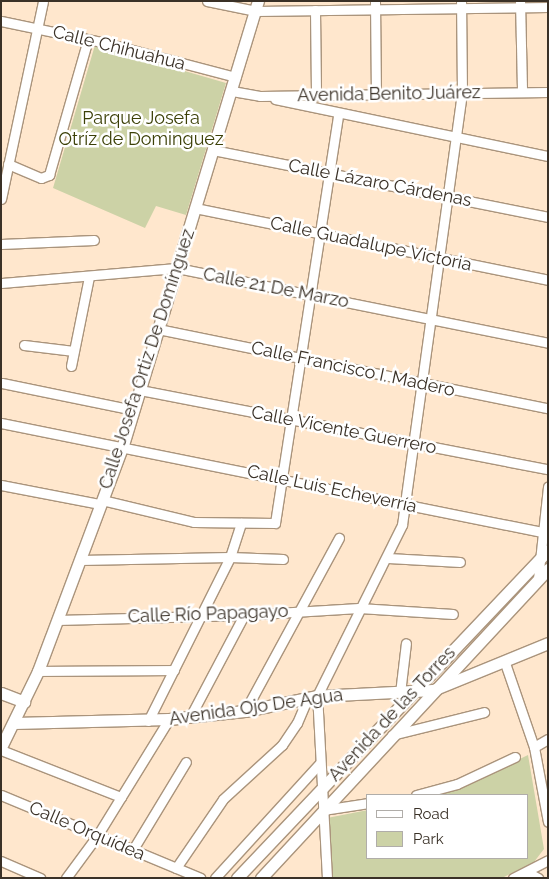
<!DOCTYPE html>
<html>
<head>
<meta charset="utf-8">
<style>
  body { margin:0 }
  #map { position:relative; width:549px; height:879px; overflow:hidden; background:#ffe7cd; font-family:Raleway,sans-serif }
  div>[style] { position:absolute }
  .green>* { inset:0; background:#ccd2a6 }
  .roads { filter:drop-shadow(1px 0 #aa947c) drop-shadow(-1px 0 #aa947c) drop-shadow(0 1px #aa947c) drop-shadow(0 -1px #aa947c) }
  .street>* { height:9px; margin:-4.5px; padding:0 4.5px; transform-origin:4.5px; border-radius:4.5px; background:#fff }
  .secondary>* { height:11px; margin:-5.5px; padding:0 5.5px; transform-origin:5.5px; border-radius:5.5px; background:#fff }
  span { translate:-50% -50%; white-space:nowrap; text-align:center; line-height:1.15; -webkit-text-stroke:5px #fff; paint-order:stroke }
  .street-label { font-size:18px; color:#3a3127 }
  .park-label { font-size:18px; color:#3c4007 }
  .frame { position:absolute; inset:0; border:2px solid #3a3127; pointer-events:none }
  .legend { position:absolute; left:366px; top:794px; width:162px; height:65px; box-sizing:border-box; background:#fff; border:1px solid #b0ada9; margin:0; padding:6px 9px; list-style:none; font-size:15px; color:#3a3127 }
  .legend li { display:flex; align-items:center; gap:10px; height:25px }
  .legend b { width:25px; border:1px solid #b0ada9 }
</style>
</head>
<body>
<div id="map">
  <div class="green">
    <i style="clip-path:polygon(95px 45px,226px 83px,186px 215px,156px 206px,145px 228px,53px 188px)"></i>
    <i style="clip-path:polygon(528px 755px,544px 849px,534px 862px,502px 878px,333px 878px,327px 818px,368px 810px,368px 858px,528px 858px,528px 795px,436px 795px,464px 786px)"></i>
  </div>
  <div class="roads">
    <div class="street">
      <i style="left:207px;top:1px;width:50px;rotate:11.5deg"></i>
      <i style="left:256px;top:11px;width:292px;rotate:-0.8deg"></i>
      <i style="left:375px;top:1px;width:93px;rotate:89.4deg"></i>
      <i style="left:520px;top:1px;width:91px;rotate:88.7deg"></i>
      <i style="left:315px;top:10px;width:85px;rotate:89.3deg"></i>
      <i style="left:1px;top:21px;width:107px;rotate:11.8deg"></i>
      <i style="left:106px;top:43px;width:134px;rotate:14.7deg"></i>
      <i style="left:232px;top:91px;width:28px;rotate:10deg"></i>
      <i style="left:260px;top:96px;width:288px;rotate:-0.8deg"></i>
      <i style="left:275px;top:99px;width:279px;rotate:11.8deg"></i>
      <i style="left:213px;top:150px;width:342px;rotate:11.3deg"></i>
      <i style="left:8px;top:164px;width:36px;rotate:23deg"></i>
      <i style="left:41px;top:178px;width:9px;rotate:-21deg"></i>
      <i style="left:49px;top:175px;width:141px;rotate:-74deg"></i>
      <i style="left:1px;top:199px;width:202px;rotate:-78deg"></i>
      <i style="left:195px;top:208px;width:360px;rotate:11.5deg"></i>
      <i style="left:1px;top:244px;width:93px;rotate:-2.5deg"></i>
      <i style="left:1px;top:283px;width:177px;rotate:-4.9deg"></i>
      <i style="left:177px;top:268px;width:379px;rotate:11.4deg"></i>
      <i style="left:158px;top:329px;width:398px;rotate:11.5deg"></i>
      <i style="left:24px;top:345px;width:50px;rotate:6.8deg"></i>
      <i style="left:71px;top:366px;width:91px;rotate:-78.6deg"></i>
      <i style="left:2px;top:383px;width:135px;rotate:11.6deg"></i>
      <i style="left:140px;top:390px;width:416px;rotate:11deg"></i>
      <i style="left:1px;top:423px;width:552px;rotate:11.39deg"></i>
      <i style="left:1px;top:485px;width:101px;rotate:10.9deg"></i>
      <i style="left:102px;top:500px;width:95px;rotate:13.4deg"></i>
      <i style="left:194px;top:522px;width:81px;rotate:0.7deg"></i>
      <i style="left:275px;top:523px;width:414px;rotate:-81.2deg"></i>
      <i style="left:388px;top:558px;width:72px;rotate:3.2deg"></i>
      <i style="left:80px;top:560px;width:150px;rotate:-1.1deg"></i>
      <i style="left:230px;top:557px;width:53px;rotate:2.2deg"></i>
      <i style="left:538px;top:579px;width:93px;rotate:-83.8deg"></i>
      <i style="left:57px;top:620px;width:187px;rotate:-1.5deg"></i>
      <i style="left:244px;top:615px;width:115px;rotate:-3.5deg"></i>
      <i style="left:359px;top:608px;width:94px;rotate:3.7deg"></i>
      <i style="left:505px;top:663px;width:89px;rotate:71deg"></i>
      <i style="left:534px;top:747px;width:76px;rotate:79.4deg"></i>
      <i style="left:38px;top:671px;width:136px;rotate:-0.4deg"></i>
      <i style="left:400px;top:693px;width:50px;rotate:-83.2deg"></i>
      <i style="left:245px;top:711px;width:197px;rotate:-61.5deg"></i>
      <i style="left:190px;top:717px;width:115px;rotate:-62.1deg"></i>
      <i style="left:148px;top:721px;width:183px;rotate:-63.4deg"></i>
      <i style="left:230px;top:557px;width:36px;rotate:-72deg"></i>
      <i style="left:392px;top:735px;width:95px;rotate:-14deg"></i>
      <i style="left:534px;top:747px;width:16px;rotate:-30deg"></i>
      <i style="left:1px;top:750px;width:129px;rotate:21.4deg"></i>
      <i style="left:1px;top:795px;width:216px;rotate:22.6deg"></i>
      <i style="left:416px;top:795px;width:42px;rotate:-15deg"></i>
      <i style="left:457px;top:784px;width:64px;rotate:-25deg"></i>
      <i style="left:323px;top:810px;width:46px;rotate:-8.8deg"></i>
      <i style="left:132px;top:851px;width:104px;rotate:-58.8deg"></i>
      <i style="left:1px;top:861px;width:43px;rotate:23.6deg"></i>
      <i style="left:176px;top:868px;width:83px;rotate:-55.7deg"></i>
      <i style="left:223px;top:799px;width:80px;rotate:-42.5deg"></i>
      <i style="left:282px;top:745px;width:27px;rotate:-56deg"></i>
      <i style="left:297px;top:723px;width:28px;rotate:-67deg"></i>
      <i style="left:527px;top:872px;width:13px;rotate:29deg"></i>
      <i style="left:66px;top:878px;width:52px;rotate:-53.6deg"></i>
      <i style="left:97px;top:836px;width:137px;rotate:-58.4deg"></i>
      <i style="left:215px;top:878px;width:156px;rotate:-47.6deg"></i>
      <i style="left:327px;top:878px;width:182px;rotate:-93.1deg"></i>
      <i style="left:317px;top:696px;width:191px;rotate:-63.6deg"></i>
      <i style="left:402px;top:525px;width:436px;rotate:-82.1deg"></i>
      <i style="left:462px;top:93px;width:92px;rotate:-90.6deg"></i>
      <i style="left:513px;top:878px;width:39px;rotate:-27deg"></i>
    </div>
    <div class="secondary">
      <i style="left:1px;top:693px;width:25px;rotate:21deg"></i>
      <i style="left:14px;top:723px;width:155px;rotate:-1.5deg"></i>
      <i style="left:169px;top:719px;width:76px;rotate:-6deg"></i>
      <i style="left:245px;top:711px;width:74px;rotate:-11.8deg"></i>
      <i style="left:317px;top:696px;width:116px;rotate:-3deg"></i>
      <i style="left:433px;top:690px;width:124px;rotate:-22.2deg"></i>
      <i style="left:1px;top:747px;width:85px;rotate:-64deg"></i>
      <i style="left:38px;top:671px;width:241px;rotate:-69.4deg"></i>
      <i style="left:123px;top:445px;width:464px;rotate:-73.1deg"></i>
      <i style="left:237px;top:878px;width:452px;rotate:-46.5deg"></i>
      <i style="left:261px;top:878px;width:422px;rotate:-47.1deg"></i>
    </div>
  </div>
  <div class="street-label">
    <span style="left:119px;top:48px;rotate:14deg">Calle Chihuahua</span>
    <span style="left:389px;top:94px;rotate:-1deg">Avenida Benito Juárez</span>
    <span style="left:380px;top:183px;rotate:11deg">Calle Lázaro Cárdenas</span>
    <span style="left:371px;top:244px;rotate:12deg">Calle Guadalupe Victoria</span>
    <span style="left:276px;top:288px;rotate:11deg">Calle 21 De Marzo</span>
    <span style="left:147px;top:359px;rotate:-72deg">Calle Josefa Ortiz De Domínguez</span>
    <span style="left:353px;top:369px;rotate:12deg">Calle Francisco I. Madero</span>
    <span style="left:344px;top:430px;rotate:11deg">Calle Vicente Guerrero</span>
    <span style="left:332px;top:489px;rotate:12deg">Calle Luis Echeverría</span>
    <span style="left:208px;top:614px;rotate:-2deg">Calle Río Papagayo</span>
    <span style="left:256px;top:707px;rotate:-8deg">Avenida Ojo De Agua</span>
    <span style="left:392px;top:714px;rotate:-47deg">Avenida de las Torres</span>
    <span style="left:87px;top:831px;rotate:23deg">Calle Orquídea</span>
  </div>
  <div class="park-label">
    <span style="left:141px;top:129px">Parque Josefa<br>Otríz de Dominguez</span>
  </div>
  <div class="frame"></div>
  <ul class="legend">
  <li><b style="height:6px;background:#fff"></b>Road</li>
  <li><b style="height:14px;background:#ccd2a6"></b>Park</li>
  </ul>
</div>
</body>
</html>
